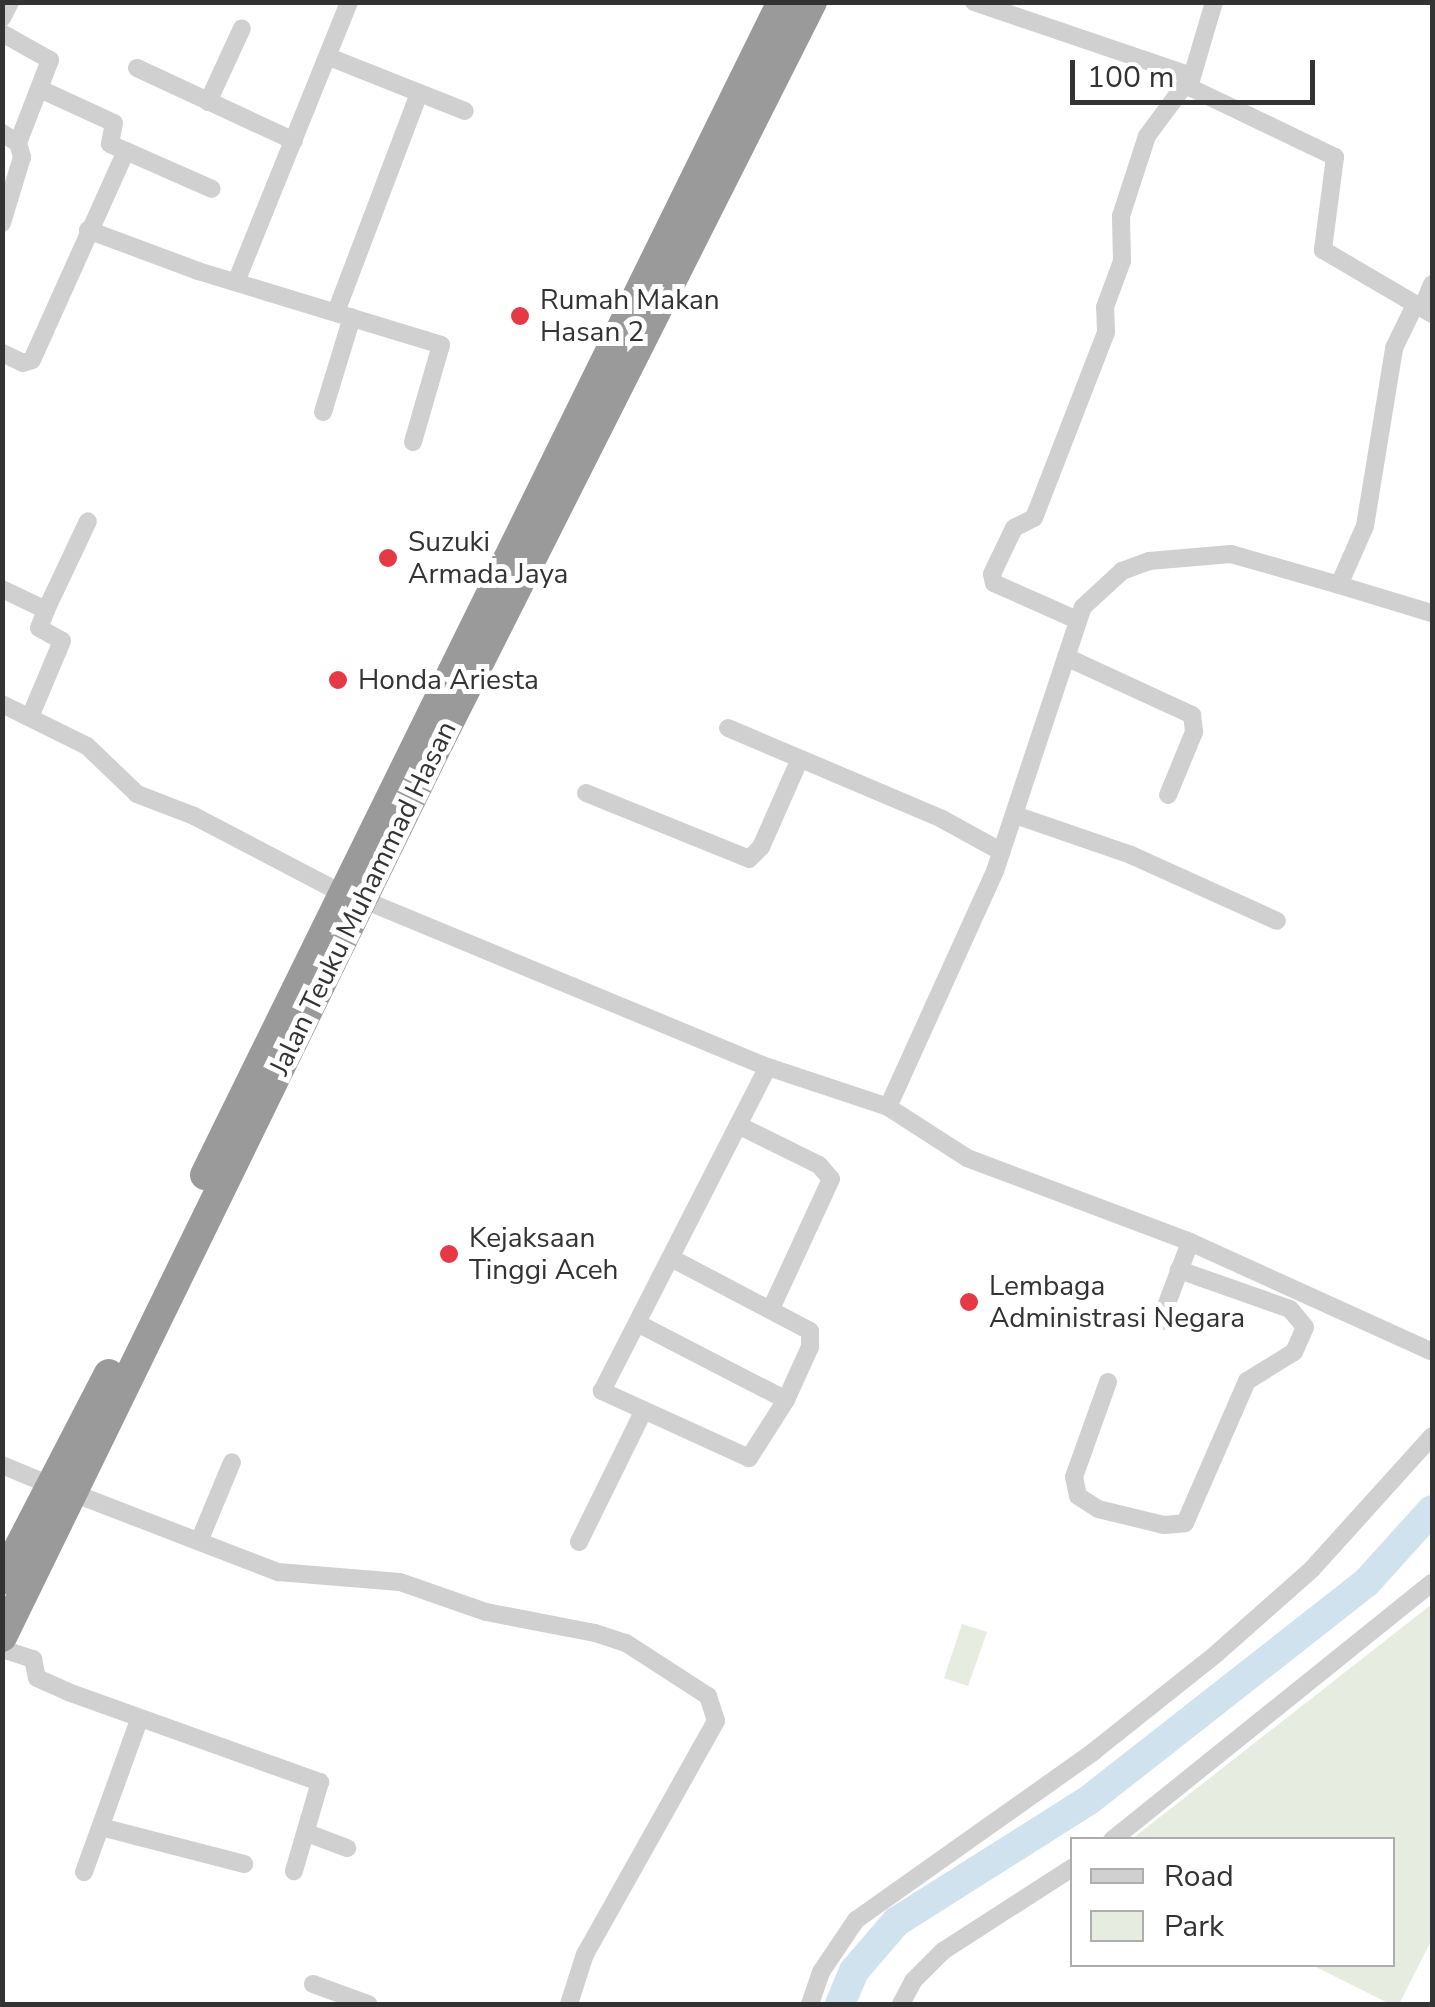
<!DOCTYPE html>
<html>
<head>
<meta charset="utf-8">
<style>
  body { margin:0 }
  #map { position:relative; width:1435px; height:2007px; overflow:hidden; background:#fff; font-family:"Nunito Sans",sans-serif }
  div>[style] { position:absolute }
  .green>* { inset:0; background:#e6ecdf }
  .river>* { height:30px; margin:-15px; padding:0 15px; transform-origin:15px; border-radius:15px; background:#cfe2ee }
  .street>* { height:18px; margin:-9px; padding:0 9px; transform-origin:9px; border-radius:9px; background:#d0d0d0 }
  .highway>* { height:30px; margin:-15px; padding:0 15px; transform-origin:15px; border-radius:15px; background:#9a9a9a }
  .dots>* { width:28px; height:28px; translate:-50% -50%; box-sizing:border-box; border:5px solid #fff; border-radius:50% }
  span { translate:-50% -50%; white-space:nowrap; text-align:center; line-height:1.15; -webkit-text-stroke:10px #fff; paint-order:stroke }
  .poi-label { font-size:28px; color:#333 }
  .left { translate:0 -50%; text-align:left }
  .street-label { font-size:28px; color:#333 }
  .frame { position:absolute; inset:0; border:5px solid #333; pointer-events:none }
  .legend { position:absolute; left:1070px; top:1837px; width:325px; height:130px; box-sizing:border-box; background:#fff; border:2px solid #adadad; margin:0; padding:12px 18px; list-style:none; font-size:30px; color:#333 }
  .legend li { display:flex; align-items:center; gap:20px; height:50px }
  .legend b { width:50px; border:2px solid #adadad }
  .scale { position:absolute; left:1070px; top:60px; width:245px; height:45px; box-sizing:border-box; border:5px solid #333; border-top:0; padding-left:12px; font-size:30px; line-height:35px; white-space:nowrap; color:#333; -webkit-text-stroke:8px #fff; paint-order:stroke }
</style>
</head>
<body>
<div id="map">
  <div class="green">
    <i style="clip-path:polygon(1432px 1604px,1432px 1939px,1399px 2004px,1390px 2004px,1312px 1965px,1392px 1964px,1392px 1840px,1132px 1839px)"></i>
    <i style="clip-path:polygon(962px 1624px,987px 1632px,968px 1686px,944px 1678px)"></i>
  </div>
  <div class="river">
    <i style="left:840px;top:2004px;width:36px;rotate:-67deg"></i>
    <i style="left:854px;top:1971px;width:65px;rotate:-49.4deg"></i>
    <i style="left:896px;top:1922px;width:228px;rotate:-32.3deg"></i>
    <i style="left:1089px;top:1800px;width:352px;rotate:-38.1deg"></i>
    <i style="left:1366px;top:1583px;width:98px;rotate:-47.9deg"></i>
  </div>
  <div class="street">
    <i style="left:974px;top:2px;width:226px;rotate:18.8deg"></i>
    <i style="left:1214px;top:2px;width:89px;rotate:106.4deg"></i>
    <i style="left:1189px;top:87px;width:162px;rotate:25.6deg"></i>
    <i style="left:1335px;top:157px;width:94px;rotate:97.4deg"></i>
    <i style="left:1323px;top:250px;width:126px;rotate:30.4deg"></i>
    <i style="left:2px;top:18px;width:18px;rotate:-63deg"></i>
    <i style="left:2px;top:33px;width:55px;rotate:29.4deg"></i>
    <i style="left:50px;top:60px;width:89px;rotate:111.1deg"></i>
    <i style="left:329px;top:57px;width:146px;rotate:21.7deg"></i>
    <i style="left:137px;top:68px;width:173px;rotate:24.9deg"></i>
    <i style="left:40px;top:89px;width:81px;rotate:24.7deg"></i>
    <i style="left:114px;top:123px;width:21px;rotate:101deg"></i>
    <i style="left:110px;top:144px;width:111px;rotate:23.8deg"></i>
    <i style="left:208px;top:102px;width:81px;rotate:-65.3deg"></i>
    <i style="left:2px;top:133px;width:19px;rotate:32deg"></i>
    <i style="left:18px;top:143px;width:15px;rotate:74deg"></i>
    <i style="left:22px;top:157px;width:69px;rotate:106.9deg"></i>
    <i style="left:88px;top:230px;width:117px;rotate:20.4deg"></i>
    <i style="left:198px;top:271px;width:254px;rotate:16.9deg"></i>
    <i style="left:441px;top:345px;width:101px;rotate:106.1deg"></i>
    <i style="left:236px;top:282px;width:302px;rotate:-68deg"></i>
    <i style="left:1422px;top:308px;width:26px;rotate:-67deg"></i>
    <i style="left:336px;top:312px;width:234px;rotate:-69.2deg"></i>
    <i style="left:2px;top:353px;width:23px;rotate:25deg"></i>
    <i style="left:23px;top:363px;width:9px;rotate:-18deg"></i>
    <i style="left:32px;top:360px;width:229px;rotate:-65.8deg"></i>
    <i style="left:323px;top:412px;width:99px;rotate:-73deg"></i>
    <i style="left:1339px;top:585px;width:97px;rotate:16.8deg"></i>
    <i style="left:2px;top:589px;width:49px;rotate:25.5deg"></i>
    <i style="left:46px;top:610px;width:19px;rotate:111deg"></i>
    <i style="left:39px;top:628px;width:26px;rotate:29deg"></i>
    <i style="left:62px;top:641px;width:82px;rotate:112.8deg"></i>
    <i style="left:46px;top:610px;width:98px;rotate:-64.7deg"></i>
    <i style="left:1077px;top:620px;width:91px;rotate:-156deg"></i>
    <i style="left:994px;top:583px;width:9px;rotate:-103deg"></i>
    <i style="left:992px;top:574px;width:51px;rotate:-64.4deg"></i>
    <i style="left:1014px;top:528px;width:22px;rotate:-27deg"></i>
    <i style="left:1034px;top:518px;width:199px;rotate:-68.8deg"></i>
    <i style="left:1106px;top:332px;width:25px;rotate:-92deg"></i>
    <i style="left:1105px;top:307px;width:49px;rotate:-69.7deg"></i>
    <i style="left:1122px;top:261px;width:45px;rotate:-91.3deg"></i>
    <i style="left:1121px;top:216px;width:84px;rotate:-72deg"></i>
    <i style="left:1147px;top:136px;width:67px;rotate:-53.5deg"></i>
    <i style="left:1066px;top:657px;width:139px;rotate:24.7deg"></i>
    <i style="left:1192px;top:715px;width:17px;rotate:83deg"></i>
    <i style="left:1194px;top:732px;width:68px;rotate:112.4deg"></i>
    <i style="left:2px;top:704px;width:95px;rotate:26.3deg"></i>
    <i style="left:87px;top:746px;width:69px;rotate:43.8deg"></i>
    <i style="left:137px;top:794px;width:61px;rotate:21.1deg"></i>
    <i style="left:194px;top:816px;width:166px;rotate:27.6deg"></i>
    <i style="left:728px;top:728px;width:233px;rotate:23deg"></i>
    <i style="left:942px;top:819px;width:68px;rotate:28.8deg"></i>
    <i style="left:586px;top:793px;width:176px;rotate:22deg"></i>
    <i style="left:749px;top:859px;width:17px;rotate:-45deg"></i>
    <i style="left:761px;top:847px;width:94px;rotate:-66.2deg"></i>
    <i style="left:1015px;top:815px;width:123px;rotate:19deg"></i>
    <i style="left:1131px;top:855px;width:160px;rotate:24.3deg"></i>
    <i style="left:364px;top:900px;width:437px;rotate:22.5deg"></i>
    <i style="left:768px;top:1067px;width:126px;rotate:18.4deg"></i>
    <i style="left:888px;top:1107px;width:94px;rotate:32.8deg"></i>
    <i style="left:967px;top:1158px;width:238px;rotate:20.6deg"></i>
    <i style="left:1190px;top:1242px;width:266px;rotate:24.4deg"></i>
    <i style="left:888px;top:1107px;width:259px;rotate:-65.6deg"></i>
    <i style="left:995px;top:871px;width:278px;rotate:-71.6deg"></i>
    <i style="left:1083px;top:607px;width:53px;rotate:-42.7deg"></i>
    <i style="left:1122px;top:571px;width:29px;rotate:-20deg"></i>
    <i style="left:1149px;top:561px;width:82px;rotate:-4.9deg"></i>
    <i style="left:1231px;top:554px;width:112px;rotate:16deg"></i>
    <i style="left:1339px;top:585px;width:64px;rotate:-66.2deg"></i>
    <i style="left:1365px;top:526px;width:180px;rotate:-80.7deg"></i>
    <i style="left:1394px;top:348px;width:48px;rotate:-64deg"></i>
    <i style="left:738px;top:1125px;width:90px;rotate:26.3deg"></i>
    <i style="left:819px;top:1165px;width:18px;rotate:49deg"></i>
    <i style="left:831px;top:1179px;width:143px;rotate:114.8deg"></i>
    <i style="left:671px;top:1258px;width:157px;rotate:27.7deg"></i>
    <i style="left:810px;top:1331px;width:16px;rotate:90deg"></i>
    <i style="left:810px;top:1347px;width:58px;rotate:114.4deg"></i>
    <i style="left:786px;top:1400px;width:69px;rotate:122.5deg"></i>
    <i style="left:749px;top:1458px;width:162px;rotate:-155.5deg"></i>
    <i style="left:602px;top:1391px;width:364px;rotate:-62.9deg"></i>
    <i style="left:1160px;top:1322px;width:85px;rotate:-69.4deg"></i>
    <i style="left:639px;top:1324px;width:165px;rotate:27.3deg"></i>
    <i style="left:1108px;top:1382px;width:101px;rotate:109.7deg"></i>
    <i style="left:1074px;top:1477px;width:19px;rotate:78deg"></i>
    <i style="left:1078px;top:1496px;width:24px;rotate:33deg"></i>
    <i style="left:1098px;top:1509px;width:68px;rotate:13.6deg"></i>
    <i style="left:1164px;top:1525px;width:21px;rotate:-5deg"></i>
    <i style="left:1185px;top:1523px;width:155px;rotate:-66.4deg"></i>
    <i style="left:1247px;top:1381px;width:55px;rotate:-31.7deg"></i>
    <i style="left:1294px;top:1352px;width:27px;rotate:-66deg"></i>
    <i style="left:1305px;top:1327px;width:23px;rotate:-130deg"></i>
    <i style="left:1290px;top:1309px;width:118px;rotate:-160.6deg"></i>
    <i style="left:2px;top:1465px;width:52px;rotate:22.6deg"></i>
    <i style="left:73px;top:1493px;width:220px;rotate:21.1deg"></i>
    <i style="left:278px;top:1572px;width:122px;rotate:4.7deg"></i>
    <i style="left:400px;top:1582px;width:91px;rotate:19.2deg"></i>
    <i style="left:486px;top:1612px;width:111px;rotate:10.9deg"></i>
    <i style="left:595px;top:1633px;width:33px;rotate:18deg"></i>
    <i style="left:626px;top:1643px;width:98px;rotate:32.9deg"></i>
    <i style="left:708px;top:1696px;width:26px;rotate:72deg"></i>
    <i style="left:716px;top:1721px;width:267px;rotate:119.3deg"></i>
    <i style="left:585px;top:1954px;width:52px;rotate:107.7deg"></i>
    <i style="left:200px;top:1539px;width:83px;rotate:-67.4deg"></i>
    <i style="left:579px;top:1542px;width:145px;rotate:-63.8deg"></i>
    <i style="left:2px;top:1649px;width:33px;rotate:18deg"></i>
    <i style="left:33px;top:1659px;width:19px;rotate:78deg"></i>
    <i style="left:37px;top:1678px;width:34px;rotate:24deg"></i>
    <i style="left:68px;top:1692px;width:268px;rotate:19.7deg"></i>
    <i style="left:320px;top:1782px;width:93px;rotate:106.3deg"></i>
    <i style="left:101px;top:1827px;width:148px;rotate:14.5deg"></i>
    <i style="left:307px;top:1833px;width:43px;rotate:20.6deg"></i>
    <i style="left:1112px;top:1840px;width:410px;rotate:-38.8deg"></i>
    <i style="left:84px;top:1872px;width:162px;rotate:-70.1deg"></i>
    <i style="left:313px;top:1984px;width:59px;rotate:20deg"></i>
    <i style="left:810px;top:2004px;width:34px;rotate:-71deg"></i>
    <i style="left:821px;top:1972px;width:63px;rotate:-56.1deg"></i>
    <i style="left:856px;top:1920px;width:291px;rotate:-35.3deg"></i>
    <i style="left:1093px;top:1752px;width:157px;rotate:-38.5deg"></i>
    <i style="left:1216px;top:1654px;width:128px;rotate:-41.5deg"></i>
    <i style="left:1312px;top:1569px;width:179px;rotate:-47.9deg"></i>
    <i style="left:901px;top:2004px;width:26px;rotate:-62deg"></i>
    <i style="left:913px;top:1981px;width:42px;rotate:-45deg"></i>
    <i style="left:943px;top:1951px;width:153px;rotate:-32.8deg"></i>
  </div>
  <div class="highway">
    <i style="left:205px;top:1175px;width:1307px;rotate:-63.81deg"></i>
    <i style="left:2px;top:1580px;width:232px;rotate:-62.6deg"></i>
    <i style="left:2px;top:1637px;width:996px;rotate:-63.98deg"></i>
    <i style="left:439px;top:742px;width:829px;rotate:-63.25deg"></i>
  </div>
  <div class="dots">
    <i style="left:520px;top:316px;background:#e63946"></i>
    <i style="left:388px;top:558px;background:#e63946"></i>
    <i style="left:338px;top:680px;background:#e63946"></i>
    <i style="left:449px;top:1254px;background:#e63946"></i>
    <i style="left:969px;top:1302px;background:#e63946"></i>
  </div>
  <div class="poi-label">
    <span class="left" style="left:540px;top:316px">Rumah Makan<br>Hasan 2</span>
    <span class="left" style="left:408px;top:558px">Suzuki<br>Armada Jaya</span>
    <span class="left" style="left:358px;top:680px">Honda Ariesta</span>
    <span class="left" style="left:469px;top:1254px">Kejaksaan<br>Tinggi Aceh</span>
    <span class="left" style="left:989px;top:1302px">Lembaga<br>Administrasi Negara</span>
  </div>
  <div class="street-label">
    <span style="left:363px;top:898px;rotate:-64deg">Jalan Teuku Muhammad Hasan</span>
  </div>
  <div class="frame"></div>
  <ul class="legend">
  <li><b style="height:12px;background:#d0d0d0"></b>Road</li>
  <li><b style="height:28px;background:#e6ecdf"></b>Park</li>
  </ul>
  <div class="scale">100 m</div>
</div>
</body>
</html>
